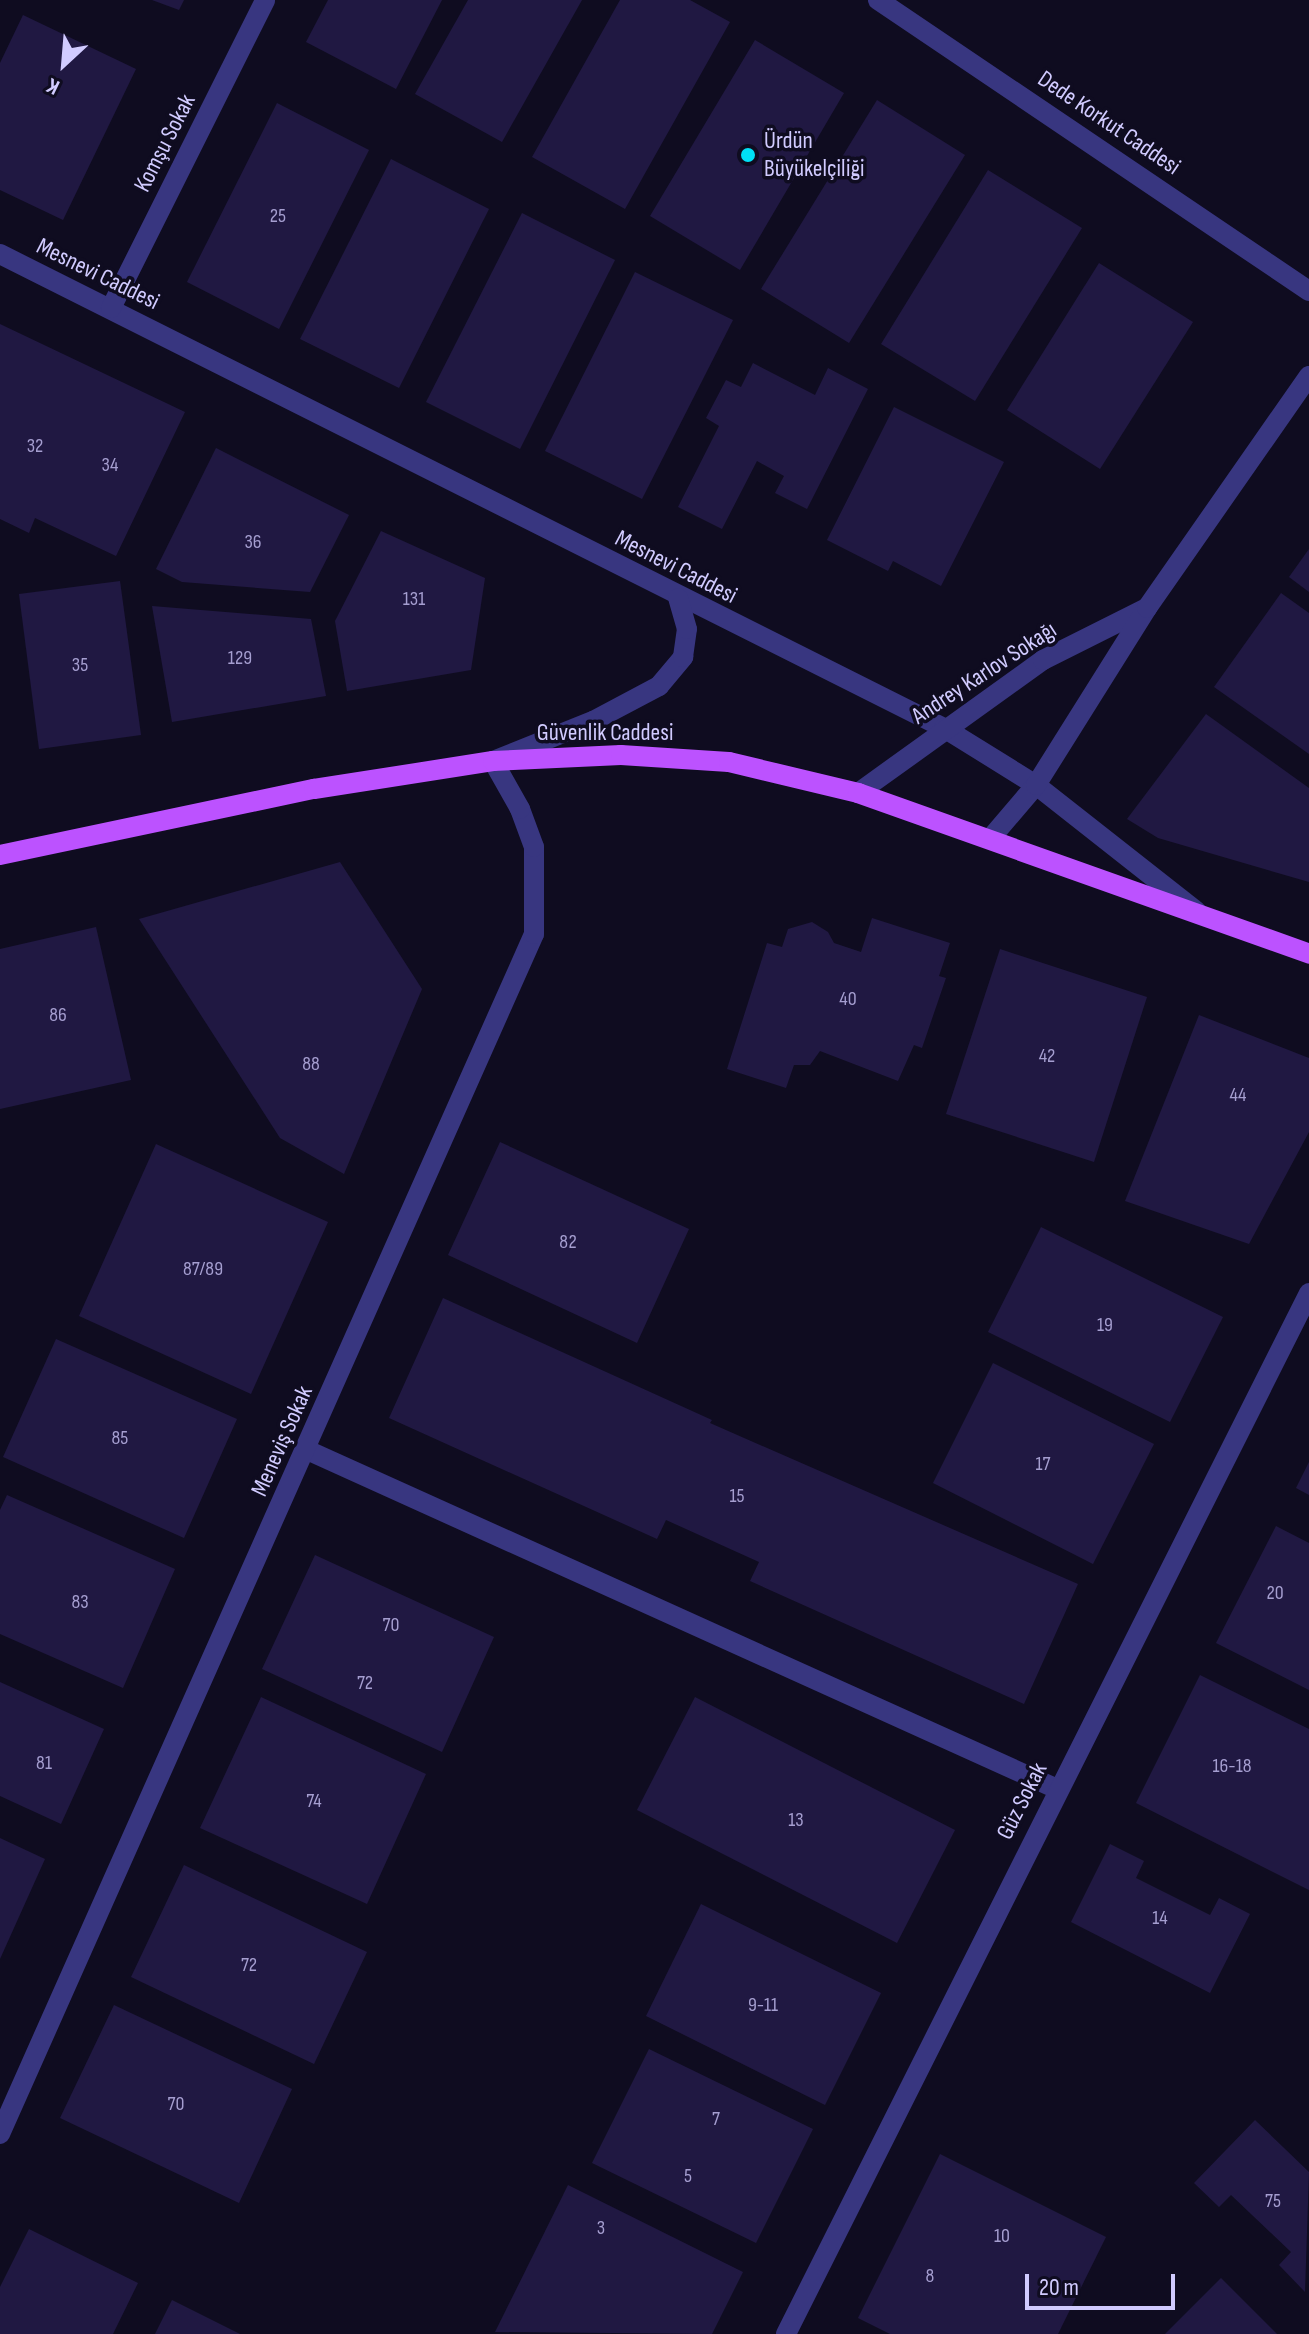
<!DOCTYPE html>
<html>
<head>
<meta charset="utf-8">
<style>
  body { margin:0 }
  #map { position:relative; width:1309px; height:2334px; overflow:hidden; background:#0f0c20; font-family:"Sofia Sans Condensed",sans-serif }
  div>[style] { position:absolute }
  .building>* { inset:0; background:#201842 }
  .minor>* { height:20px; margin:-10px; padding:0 10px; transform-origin:10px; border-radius:10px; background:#383680 }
  .major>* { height:20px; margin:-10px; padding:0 10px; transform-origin:10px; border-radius:10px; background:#bc52ff }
  .dots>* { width:22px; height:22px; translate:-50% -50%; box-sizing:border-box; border:4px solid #0f0c20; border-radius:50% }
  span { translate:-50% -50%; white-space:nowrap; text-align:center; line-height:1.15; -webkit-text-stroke:7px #0f0c20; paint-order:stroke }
  .number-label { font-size:20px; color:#a59ed0 }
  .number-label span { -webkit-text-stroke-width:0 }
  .street-label { font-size:24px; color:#d1cbff }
  .poi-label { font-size:24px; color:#d1cbff }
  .left { translate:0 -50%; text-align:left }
  .north { position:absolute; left:24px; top:24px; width:80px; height:80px; -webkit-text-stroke:6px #0f0c20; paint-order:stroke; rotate:206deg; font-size:22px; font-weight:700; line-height:32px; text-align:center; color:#d1cbff }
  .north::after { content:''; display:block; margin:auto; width:28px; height:36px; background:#d1cbff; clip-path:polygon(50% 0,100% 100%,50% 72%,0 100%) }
  .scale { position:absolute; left:1025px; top:2274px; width:150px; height:36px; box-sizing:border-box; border:4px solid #d1cbff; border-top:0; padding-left:10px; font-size:24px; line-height:28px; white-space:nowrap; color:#d1cbff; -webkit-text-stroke:6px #0f0c20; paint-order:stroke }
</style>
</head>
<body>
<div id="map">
  <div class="building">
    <i style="clip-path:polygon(152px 0,184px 0,179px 10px)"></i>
    <i style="clip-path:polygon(328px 0,442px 0,396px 89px,306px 42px)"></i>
    <i style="clip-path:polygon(468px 0,582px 0,502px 142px,415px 94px)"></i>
    <i style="clip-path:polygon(620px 0,690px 0,730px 22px,625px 209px,532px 157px)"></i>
    <i style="clip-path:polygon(23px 15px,136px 69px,63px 220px,0 190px,0 63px)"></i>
    <i style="clip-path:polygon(755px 40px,844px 93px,740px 270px,650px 216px)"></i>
    <i style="clip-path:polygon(877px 100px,965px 155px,849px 343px,761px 289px)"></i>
    <i style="clip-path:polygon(277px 103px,369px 150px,279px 329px,187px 282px)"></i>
    <i style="clip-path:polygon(391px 159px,489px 209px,399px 388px,300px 339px)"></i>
    <i style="clip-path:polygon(988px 170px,1082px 228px,975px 401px,881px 344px)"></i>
    <i style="clip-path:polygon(522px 213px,615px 260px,520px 449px,426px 402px)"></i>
    <i style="clip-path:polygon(1099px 263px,1193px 322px,1100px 469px,1007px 410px)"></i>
    <i style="clip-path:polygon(635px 272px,733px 320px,642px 499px,545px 451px)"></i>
    <i style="clip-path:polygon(0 324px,185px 412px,116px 556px,35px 518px,29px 533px,0 519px)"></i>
    <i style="clip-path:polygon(753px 363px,815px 395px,828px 368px,868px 389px,807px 509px,775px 493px,784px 476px,757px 461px,722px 529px,678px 507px,719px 426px,706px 418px,726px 380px,741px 387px)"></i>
    <i style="clip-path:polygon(894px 407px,1004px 462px,941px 586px,893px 561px,888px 571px,827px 540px)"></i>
    <i style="clip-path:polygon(216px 448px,349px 515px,310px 592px,182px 582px,156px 569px)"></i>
    <i style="clip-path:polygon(381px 531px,485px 578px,471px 670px,347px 691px,335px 621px)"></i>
    <i style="clip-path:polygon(1309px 549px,1309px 592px,1289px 577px)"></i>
    <i style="clip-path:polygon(120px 581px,141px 735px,39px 749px,19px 594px)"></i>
    <i style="clip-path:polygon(1281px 593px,1309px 613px,1309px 754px,1214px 687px)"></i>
    <i style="clip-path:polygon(152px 606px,311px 619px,326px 696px,172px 722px)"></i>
    <i style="clip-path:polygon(1206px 714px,1309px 788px,1309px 882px,1158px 838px,1127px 819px)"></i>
    <i style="clip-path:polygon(340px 862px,422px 989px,344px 1174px,280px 1138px,139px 919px)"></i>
    <i style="clip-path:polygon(872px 918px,950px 943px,939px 976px,946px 978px,922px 1048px,914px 1045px,898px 1081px,820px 1051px,810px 1065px,794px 1065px,786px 1088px,727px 1069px,767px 943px,782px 947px,788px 929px,812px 922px,828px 932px,834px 943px,861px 952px)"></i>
    <i style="clip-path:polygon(96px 927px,131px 1080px,0 1109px,0 949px)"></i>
    <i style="clip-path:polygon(1000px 949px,1147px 997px,1094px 1162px,946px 1114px)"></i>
    <i style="clip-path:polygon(1199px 1015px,1309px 1058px,1309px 1132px,1249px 1244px,1125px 1201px)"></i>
    <i style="clip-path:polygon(500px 1142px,689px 1229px,637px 1343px,448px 1255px)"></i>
    <i style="clip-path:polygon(156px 1144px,328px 1222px,251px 1394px,79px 1316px)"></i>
    <i style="clip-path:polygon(1041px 1227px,1223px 1317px,1170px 1422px,988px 1332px)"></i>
    <i style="clip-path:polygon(443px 1298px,712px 1420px,710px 1423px,1078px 1584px,1024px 1704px,750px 1581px,759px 1562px,666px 1520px,657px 1539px,389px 1418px)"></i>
    <i style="clip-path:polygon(56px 1339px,237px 1419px,184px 1538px,3px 1457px)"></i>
    <i style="clip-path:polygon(993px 1363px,1154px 1444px,1093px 1564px,933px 1483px)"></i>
    <i style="clip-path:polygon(1309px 1462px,1309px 1495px,1296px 1488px)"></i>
    <i style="clip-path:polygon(7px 1495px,175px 1569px,123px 1688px,0 1634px,0 1510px)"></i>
    <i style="clip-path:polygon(1276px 1526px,1309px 1543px,1309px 1690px,1216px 1643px)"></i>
    <i style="clip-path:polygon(315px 1555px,494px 1637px,442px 1752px,262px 1669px)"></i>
    <i style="clip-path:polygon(1200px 1675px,1309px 1729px,1309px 1890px,1136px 1803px)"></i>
    <i style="clip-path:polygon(0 1682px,104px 1729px,61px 1824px,0 1796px)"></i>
    <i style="clip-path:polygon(261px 1697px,426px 1774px,367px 1904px,200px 1828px)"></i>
    <i style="clip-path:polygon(695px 1697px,955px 1830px,897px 1943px,637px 1810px)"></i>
    <i style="clip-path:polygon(0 1838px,45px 1859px,0 1959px)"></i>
    <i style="clip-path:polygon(1110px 1844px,1144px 1861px,1136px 1878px,1210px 1915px,1219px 1898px,1250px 1914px,1210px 1993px,1071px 1922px)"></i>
    <i style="clip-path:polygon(184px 1865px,367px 1952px,314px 2064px,131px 1977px)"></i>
    <i style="clip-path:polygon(701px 1904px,881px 1993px,825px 2105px,646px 2016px)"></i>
    <i style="clip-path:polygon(114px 2005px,292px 2089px,239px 2203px,60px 2118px)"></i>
    <i style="clip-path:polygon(649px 2049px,813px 2129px,756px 2243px,592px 2163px)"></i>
    <i style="clip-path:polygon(1255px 2120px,1309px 2172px,1305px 2292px,1279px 2265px,1291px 2252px,1231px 2195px,1219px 2207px,1194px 2183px)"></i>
    <i style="clip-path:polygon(940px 2154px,1106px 2237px,1058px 2334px,890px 2334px,858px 2318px)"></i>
    <i style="clip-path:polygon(568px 2185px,743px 2272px,712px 2334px,495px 2332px)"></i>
    <i style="clip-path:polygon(29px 2229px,138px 2283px,113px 2334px,0 2334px,0 2287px)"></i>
    <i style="clip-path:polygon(1221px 2278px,1277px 2334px,1165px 2334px)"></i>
    <i style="clip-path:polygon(172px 2300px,240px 2334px,155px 2334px)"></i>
  </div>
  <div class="minor">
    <i style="left:878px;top:0;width:520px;rotate:34.03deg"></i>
    <i style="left:0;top:254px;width:1056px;rotate:26.66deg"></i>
    <i style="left:944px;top:728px;width:108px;rotate:31.8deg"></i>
    <i style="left:1036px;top:785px;width:204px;rotate:38.2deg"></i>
    <i style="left:111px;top:308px;width:344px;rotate:-63.4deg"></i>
    <i style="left:858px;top:793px;width:228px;rotate:-35.7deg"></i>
    <i style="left:1043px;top:660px;width:116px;rotate:-26.6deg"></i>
    <i style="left:990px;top:839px;width:71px;rotate:-49.6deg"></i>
    <i style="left:1036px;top:785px;width:209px;rotate:-57.9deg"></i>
    <i style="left:1147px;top:608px;width:283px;rotate:-55.1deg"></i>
    <i style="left:307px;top:1450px;width:823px;rotate:24.32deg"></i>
    <i style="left:0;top:2134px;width:1313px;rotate:-66.01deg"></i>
    <i style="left:534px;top:934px;width:87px;rotate:-90deg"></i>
    <i style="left:534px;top:847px;width:40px;rotate:-110.2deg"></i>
    <i style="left:520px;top:809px;width:55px;rotate:-119.4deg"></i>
    <i style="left:493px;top:761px;width:108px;rotate:-21.8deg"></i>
    <i style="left:593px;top:721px;width:75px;rotate:-27.9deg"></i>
    <i style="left:659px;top:686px;width:38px;rotate:-50deg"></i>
    <i style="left:683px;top:657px;width:28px;rotate:-82deg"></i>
    <i style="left:687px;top:629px;width:32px;rotate:-106deg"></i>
    <i style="left:786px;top:2334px;width:1165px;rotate:-63.32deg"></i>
  </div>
  <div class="major">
    <i style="left:0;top:855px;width:321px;rotate:-11.9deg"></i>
    <i style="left:314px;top:789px;width:181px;rotate:-8.9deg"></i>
    <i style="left:493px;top:761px;width:128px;rotate:-2.7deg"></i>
    <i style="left:621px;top:755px;width:108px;rotate:3.7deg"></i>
    <i style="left:729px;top:762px;width:133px;rotate:13.5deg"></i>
    <i style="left:858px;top:793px;width:479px;rotate:19.6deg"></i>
  </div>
  <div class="dots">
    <i style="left:748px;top:155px;background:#00e1f6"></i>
  </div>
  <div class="number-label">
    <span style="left:278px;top:216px">25</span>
    <span style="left:35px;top:446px">32</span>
    <span style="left:110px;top:465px">34</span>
    <span style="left:253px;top:542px">36</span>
    <span style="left:414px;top:599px">131</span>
    <span style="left:240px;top:658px">129</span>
    <span style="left:80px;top:665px">35</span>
    <span style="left:848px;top:999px">40</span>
    <span style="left:58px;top:1015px">86</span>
    <span style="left:1047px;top:1056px">42</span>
    <span style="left:311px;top:1064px">88</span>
    <span style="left:1238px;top:1095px">44</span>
    <span style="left:568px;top:1242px">82</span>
    <span style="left:203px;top:1269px">87/89</span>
    <span style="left:1105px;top:1325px">19</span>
    <span style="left:120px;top:1438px">85</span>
    <span style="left:1043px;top:1464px">17</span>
    <span style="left:737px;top:1496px">15</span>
    <span style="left:1275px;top:1593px">20</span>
    <span style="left:80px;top:1602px">83</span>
    <span style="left:391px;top:1625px">70</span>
    <span style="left:365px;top:1683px">72</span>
    <span style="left:44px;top:1763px">81</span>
    <span style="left:1232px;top:1766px">16-18</span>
    <span style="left:314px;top:1801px">74</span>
    <span style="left:796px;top:1820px">13</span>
    <span style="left:1160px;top:1918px">14</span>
    <span style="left:249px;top:1965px">72</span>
    <span style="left:763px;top:2005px">9-11</span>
    <span style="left:176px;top:2104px">70</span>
    <span style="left:716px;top:2119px">7</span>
    <span style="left:688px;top:2176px">5</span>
    <span style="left:1273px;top:2201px">75</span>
    <span style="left:601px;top:2228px">3</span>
    <span style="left:1002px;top:2236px">10</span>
    <span style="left:930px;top:2276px">8</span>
  </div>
  <div class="street-label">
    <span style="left:1109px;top:123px;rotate:34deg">Dede Korkut Caddesi</span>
    <span style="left:165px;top:143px;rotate:-63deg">Komşu Sokak</span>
    <span style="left:98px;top:274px;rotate:26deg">Mesnevi Caddesi</span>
    <span style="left:676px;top:567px;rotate:27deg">Mesnevi Caddesi</span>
    <span style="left:984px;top:673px;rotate:-33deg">Andrey Karlov Sokağı</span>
    <span style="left:605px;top:733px">Güvenlik Caddesi</span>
    <span style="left:282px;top:1441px;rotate:-66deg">Meneviş Sokak</span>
    <span style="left:1022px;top:1801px;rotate:-63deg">Güz Sokak</span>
  </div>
  <div class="poi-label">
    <span class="left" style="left:764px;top:155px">Ürdün<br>Büyükelçiliği</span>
  </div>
  <div class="north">K</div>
  <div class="scale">20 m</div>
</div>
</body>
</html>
